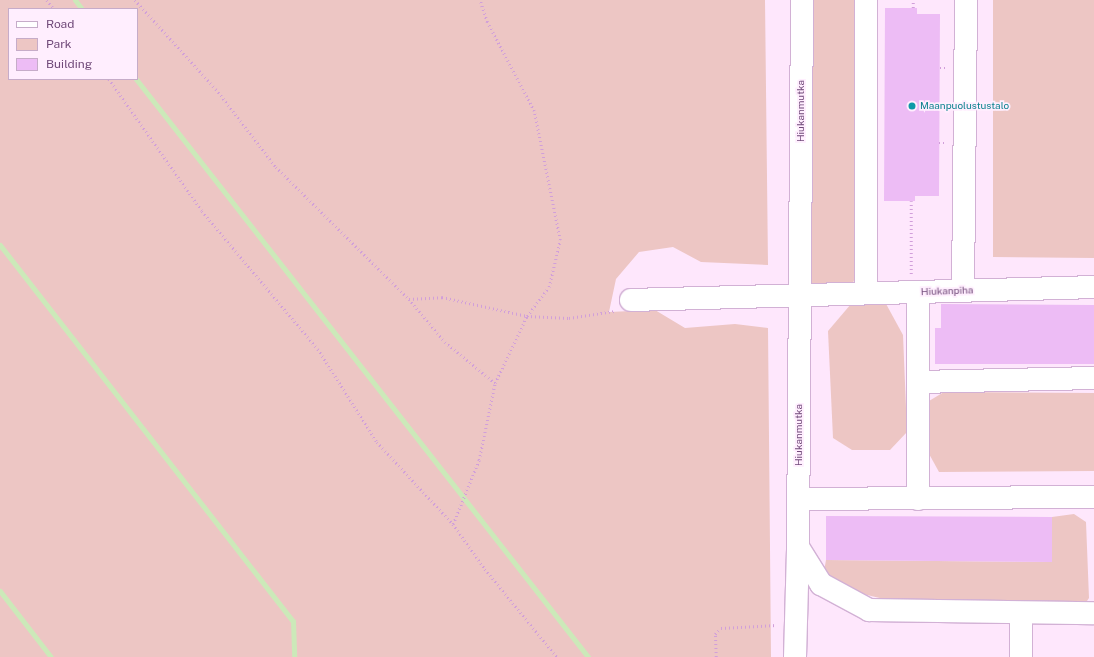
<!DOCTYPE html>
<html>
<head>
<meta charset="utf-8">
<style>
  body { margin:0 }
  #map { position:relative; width:1094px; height:657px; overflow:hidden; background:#fee7fc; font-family:"Public Sans",sans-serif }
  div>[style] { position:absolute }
  .green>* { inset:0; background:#edc6c4 }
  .stream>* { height:5px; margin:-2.5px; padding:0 2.5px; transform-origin:2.5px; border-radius:2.5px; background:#cce9b9 }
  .building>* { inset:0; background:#edbcf5 }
  .path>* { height:2.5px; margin-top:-1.25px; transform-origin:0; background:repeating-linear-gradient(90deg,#d19fda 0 1px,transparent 0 4px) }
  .roads { filter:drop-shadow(1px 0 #d2b1d5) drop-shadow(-1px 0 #d2b1d5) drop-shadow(0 1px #d2b1d5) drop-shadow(0 -1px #d2b1d5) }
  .minor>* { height:22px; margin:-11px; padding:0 11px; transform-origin:11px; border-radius:11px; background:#fff }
  .dots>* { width:11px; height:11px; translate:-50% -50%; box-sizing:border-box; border:2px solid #ffeefe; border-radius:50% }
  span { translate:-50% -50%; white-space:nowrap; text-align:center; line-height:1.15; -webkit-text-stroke:3.5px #ffeefe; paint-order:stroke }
  .culture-label { font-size:10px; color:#0d838f }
  .left { translate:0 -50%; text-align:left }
  .street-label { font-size:10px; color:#704979 }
  .legend { position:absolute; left:8px; top:8px; width:130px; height:72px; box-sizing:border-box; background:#ffeefe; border:1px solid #c6acc9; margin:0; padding:5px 7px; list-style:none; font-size:12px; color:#704979 }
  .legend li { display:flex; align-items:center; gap:8px; height:20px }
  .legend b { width:20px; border:1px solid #c6acc9 }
</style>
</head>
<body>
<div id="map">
  <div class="green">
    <i style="clip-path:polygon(evenodd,0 0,765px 0,768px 265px,701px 262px,673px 247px,639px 252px,616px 279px,609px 312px,655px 310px,685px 328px,735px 324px,768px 328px,771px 657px,0 657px,0 0,9px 9px,137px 9px,137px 79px,9px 79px,9px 9px)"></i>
    <i style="clip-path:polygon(808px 0,857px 0,855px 278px,852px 285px,817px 288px,809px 283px)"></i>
    <i style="clip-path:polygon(993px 0,1094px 0,1094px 258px,993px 257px)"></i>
    <i style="clip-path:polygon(885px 302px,903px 335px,907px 432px,890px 450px,852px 450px,833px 438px,828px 331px,851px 304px)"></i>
    <i style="clip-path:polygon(944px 392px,1094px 393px,1094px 471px,939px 472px,928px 452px,929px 401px)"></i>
    <i style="clip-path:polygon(1074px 514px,1086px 522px,1089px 598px,1083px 607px,901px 603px,850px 591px,835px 584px,824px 571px,826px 560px,1052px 562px,1052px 517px)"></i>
  </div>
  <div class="stream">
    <i style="left:75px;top:0;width:11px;rotate:52deg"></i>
    <i style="left:136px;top:79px;width:734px;rotate:51.97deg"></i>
    <i style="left:0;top:245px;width:477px;rotate:52.1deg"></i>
    <i style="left:293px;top:621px;width:36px;rotate:88deg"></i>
    <i style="left:0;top:591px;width:83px;rotate:52.3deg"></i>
  </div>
  <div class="building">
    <i style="clip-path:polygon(885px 8px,917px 8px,917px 14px,940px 14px,939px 196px,915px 196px,915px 201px,884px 201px)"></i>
    <i style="clip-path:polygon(941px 304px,1094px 305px,1094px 364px,935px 364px,935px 328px,941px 328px)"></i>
    <i style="clip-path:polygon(826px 516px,1052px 517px,1052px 562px,826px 560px)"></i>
  </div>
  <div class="path">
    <i style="left:47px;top:0;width:11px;rotate:52deg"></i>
    <i style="left:135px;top:0;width:120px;rotate:47.7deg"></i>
    <i style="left:216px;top:89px;width:98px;rotate:52.4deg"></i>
    <i style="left:276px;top:167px;width:187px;rotate:44.8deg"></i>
    <i style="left:409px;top:299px;width:56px;rotate:50.1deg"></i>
    <i style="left:445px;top:342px;width:65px;rotate:39.4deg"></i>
    <i style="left:913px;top:8px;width:8px;rotate:-90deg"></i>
    <i style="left:940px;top:68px;width:7px"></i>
    <i style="left:109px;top:79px;width:161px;rotate:54.8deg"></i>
    <i style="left:202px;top:211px;width:180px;rotate:50deg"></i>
    <i style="left:318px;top:349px;width:110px;rotate:57.6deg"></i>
    <i style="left:377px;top:442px;width:112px;rotate:47.2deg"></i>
    <i style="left:453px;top:524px;width:55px;rotate:54.6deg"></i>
    <i style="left:485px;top:569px;width:114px;rotate:50.7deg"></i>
    <i style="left:939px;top:143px;width:8px"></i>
    <i style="left:911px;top:274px;width:73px;rotate:-90deg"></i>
    <i style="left:409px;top:299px;width:33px;rotate:-3deg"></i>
    <i style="left:442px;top:297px;width:87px;rotate:12.6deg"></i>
    <i style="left:527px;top:316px;width:42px;rotate:2.7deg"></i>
    <i style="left:569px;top:318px;width:47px;rotate:-8.7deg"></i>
    <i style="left:453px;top:524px;width:69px;rotate:-67.9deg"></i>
    <i style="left:479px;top:460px;width:79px;rotate:-78.3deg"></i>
    <i style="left:495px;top:383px;width:74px;rotate:-64.5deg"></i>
    <i style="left:527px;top:316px;width:36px;rotate:-53deg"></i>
    <i style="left:549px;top:287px;width:48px;rotate:-76.8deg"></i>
    <i style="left:560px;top:240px;width:132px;rotate:-101.4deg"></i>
    <i style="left:534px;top:111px;width:101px;rotate:-117.8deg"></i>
    <i style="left:487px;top:22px;width:23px;rotate:-108deg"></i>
    <i style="left:716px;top:657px;width:23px;rotate:-92deg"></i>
    <i style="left:715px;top:634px;width:8px;rotate:-45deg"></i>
    <i style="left:721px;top:628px;width:56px;rotate:-3.1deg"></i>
  </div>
  <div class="roads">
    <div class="minor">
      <i style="left:802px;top:0;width:547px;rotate:90.42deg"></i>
      <i style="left:798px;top:547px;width:44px;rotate:58.1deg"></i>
      <i style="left:821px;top:584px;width:55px;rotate:28.4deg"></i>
      <i style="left:869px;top:610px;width:225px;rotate:0.8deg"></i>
      <i style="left:866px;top:0;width:293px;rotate:90deg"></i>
      <i style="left:963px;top:291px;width:291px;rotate:-89.4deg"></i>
      <i style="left:918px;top:292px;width:207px;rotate:90deg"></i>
      <i style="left:631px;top:300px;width:463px;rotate:-1.6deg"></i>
      <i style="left:918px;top:382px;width:176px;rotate:-1.3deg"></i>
      <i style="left:798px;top:499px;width:296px;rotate:-0.4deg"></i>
      <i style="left:795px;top:657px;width:110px;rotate:-88.4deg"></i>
      <i style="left:1021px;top:657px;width:44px;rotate:-90deg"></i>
    </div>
  </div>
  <div class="dots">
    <i style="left:912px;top:106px;background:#0f9aa8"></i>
  </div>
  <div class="culture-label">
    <span class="left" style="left:920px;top:106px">Maanpuolustustalo</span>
  </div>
  <div class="street-label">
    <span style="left:801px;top:111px;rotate:-90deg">Hiukanmutka</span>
    <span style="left:947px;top:291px;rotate:-2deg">Hiukanpiha</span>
    <span style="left:799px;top:435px;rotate:-90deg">Hiukanmutka</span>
  </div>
  <ul class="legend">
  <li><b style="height:5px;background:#fff"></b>Road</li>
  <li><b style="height:11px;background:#edc6c4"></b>Park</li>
  <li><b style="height:11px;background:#edbcf5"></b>Building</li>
  </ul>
</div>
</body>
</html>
